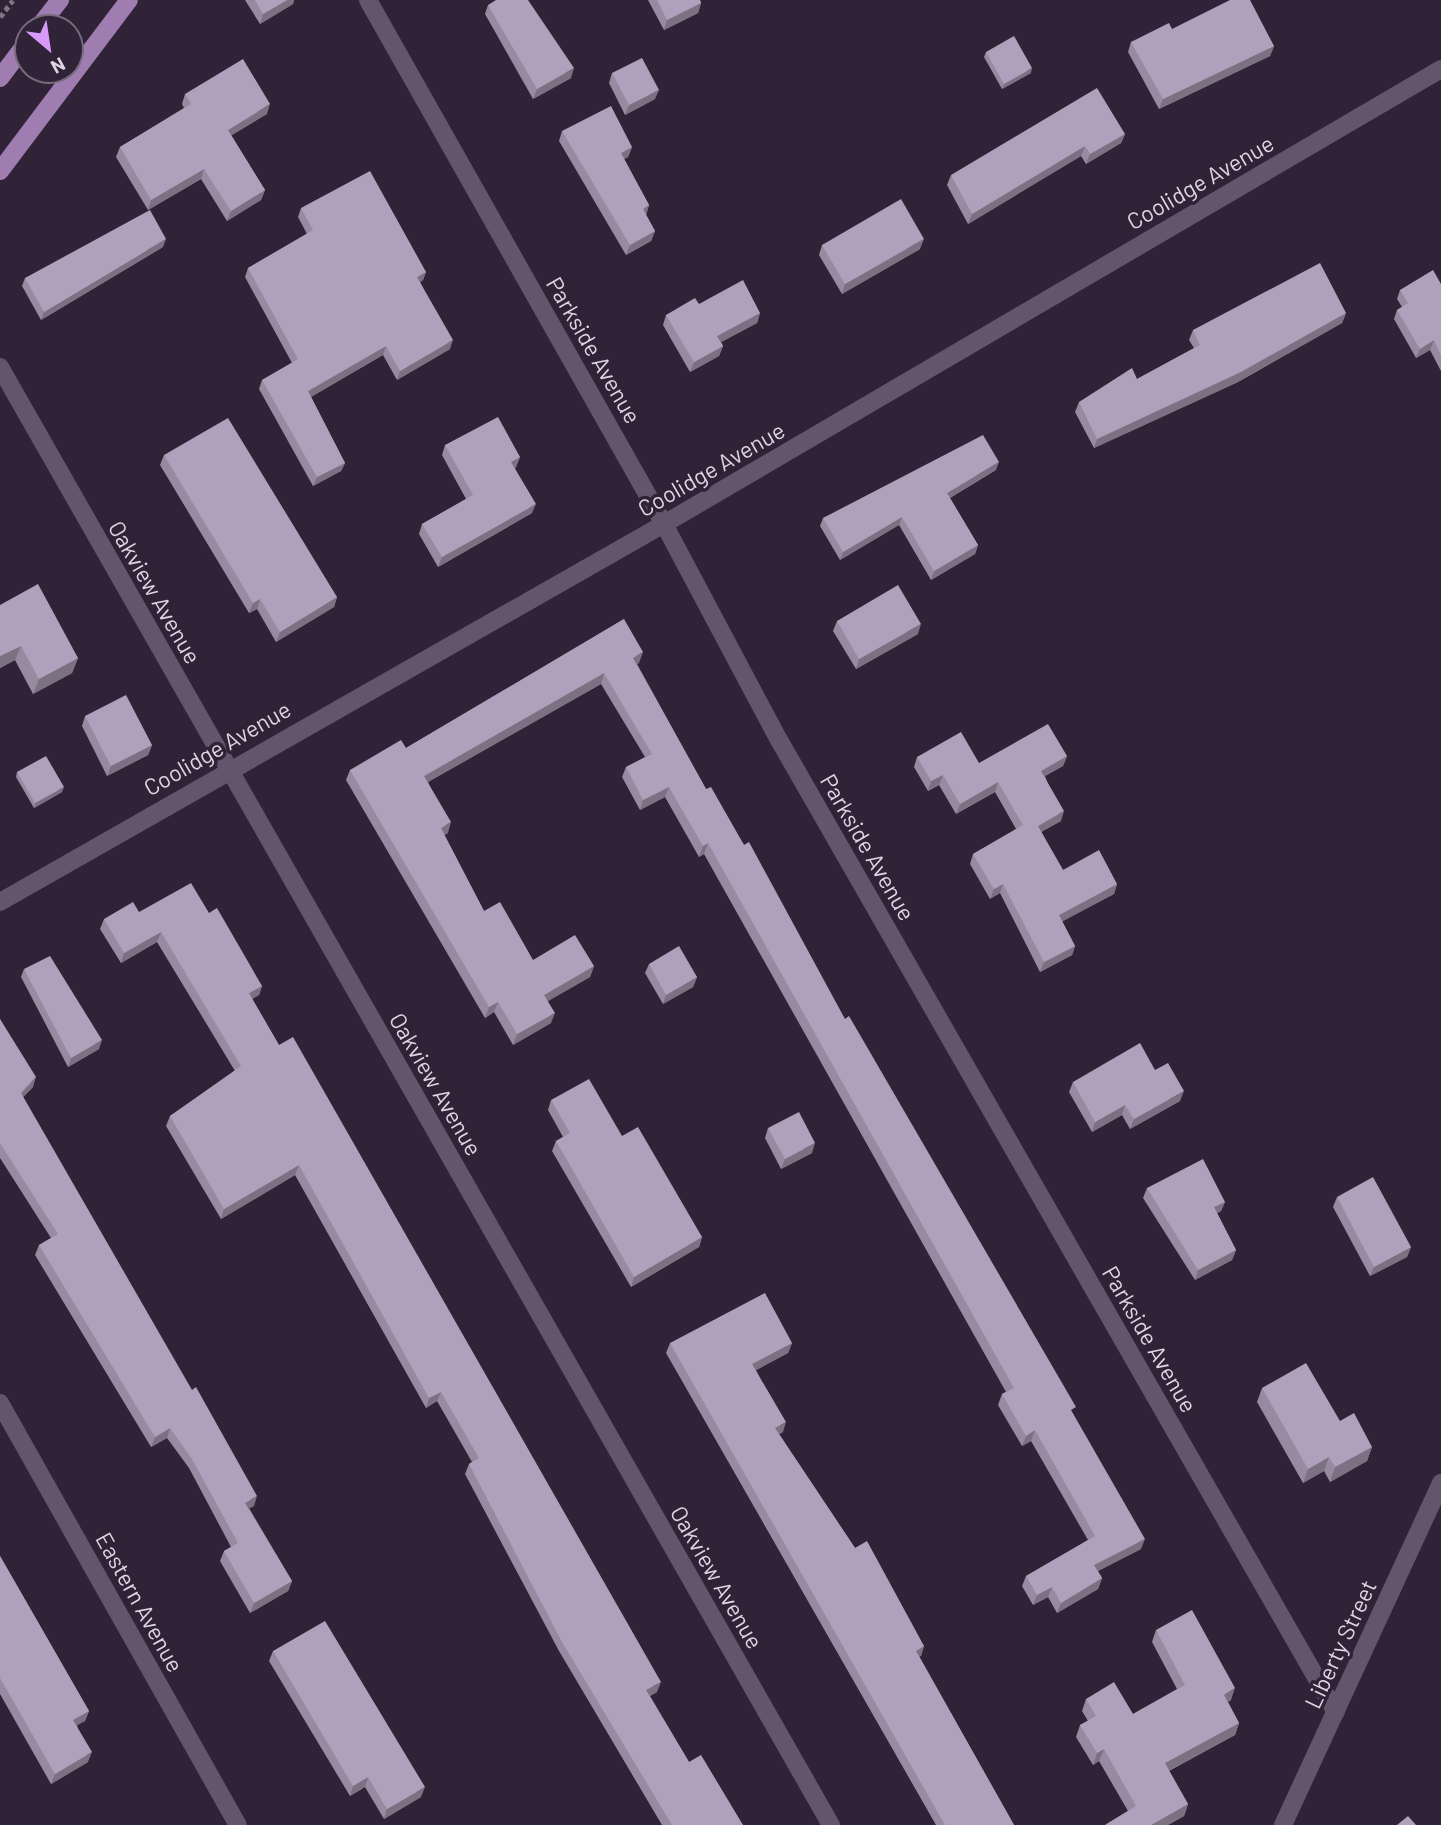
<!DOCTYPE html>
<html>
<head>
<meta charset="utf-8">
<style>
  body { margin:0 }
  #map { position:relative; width:1441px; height:1825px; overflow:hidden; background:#302237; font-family:Barlow,sans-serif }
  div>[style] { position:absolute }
  .path>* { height:4.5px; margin-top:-2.25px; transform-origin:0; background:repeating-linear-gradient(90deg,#7f7385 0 5px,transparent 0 8.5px) }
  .minor>* { height:18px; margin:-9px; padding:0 9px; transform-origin:9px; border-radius:9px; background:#64556d }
  .major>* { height:18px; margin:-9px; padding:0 9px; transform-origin:9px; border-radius:9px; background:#9f7db1 }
  .wall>* { inset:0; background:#988aa1 }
  .shaded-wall>* { inset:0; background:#7c7083 }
  .building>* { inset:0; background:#b1a0bb }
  span { translate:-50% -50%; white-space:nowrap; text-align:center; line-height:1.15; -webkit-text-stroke:7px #302237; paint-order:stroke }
  .street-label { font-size:23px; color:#ded6e3 }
  .north { position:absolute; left:14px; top:14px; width:70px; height:70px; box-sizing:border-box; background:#302237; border:2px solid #766a7c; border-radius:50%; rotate:151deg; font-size:19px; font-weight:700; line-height:28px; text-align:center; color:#ded6e3 }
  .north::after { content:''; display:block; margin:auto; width:24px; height:32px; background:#d89af8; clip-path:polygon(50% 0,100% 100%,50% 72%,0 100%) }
</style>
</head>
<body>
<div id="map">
  <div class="path">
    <i style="left:0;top:17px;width:21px;rotate:-53deg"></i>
  </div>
  <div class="minor">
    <i style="left:368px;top:0;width:602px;rotate:60.54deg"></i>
    <i style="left:664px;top:524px;width:245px;rotate:62deg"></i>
    <i style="left:779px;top:740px;width:1120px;rotate:60.19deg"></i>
    <i style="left:0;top:367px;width:1678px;rotate:60.32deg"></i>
    <i style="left:0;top:902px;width:764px;rotate:-29.65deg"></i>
    <i style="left:664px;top:524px;width:900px;rotate:-30.35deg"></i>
    <i style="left:0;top:1403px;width:484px;rotate:60.6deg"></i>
    <i style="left:1283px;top:1825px;width:377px;rotate:-65.2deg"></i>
  </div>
  <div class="major">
    <i style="left:38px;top:28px;width:36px;rotate:-52deg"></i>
    <i style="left:0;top:78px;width:46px;rotate:-52.9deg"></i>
    <i style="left:0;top:171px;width:214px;rotate:-53deg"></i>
  </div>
  <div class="wall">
    <i style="clip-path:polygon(245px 0,294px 0,293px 4px,260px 24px)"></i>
    <i style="clip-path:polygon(648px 0,700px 0,701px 3px,698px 13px,664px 30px)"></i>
    <i style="clip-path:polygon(488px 5px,571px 78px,533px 99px,485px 14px)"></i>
    <i style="clip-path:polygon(1172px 29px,1274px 46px,1270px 56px,1159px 109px,1128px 52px,1131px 42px)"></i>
    <i style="clip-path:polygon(986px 52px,1031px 73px,1002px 89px,984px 57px)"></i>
    <i style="clip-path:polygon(612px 73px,655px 99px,625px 115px,609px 83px)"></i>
    <i style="clip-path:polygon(185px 94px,267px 114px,231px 135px,265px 190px,261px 200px,227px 221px,201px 179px,148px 210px,116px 157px,120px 147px,184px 108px,182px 104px)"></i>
    <i style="clip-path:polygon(562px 131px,632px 147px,628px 157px,624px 159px,649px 205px,646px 215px,655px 231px,651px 241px,626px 255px,559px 141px)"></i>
    <i style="clip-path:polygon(1125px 134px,1121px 143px,1086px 164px,1081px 156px,968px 224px,947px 185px,951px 175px)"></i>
    <i style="clip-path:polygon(301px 208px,426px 272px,423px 280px,420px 282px,450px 349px,397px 380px,383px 355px,311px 397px,345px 463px,341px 471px,313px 486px,259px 389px,262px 380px,292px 363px,245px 277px,248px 268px,307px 234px,298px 217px)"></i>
    <i style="clip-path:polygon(822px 245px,920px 249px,842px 294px,819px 255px)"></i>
    <i style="clip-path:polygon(163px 247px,41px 320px,22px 286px,25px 278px)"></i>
    <i style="clip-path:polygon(1441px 284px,1441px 371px,1430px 350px,1416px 358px,1394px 319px,1397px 310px,1402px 307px,1397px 299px,1400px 290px)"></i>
    <i style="clip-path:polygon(699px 304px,760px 313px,757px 323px,721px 342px,723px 346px,719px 356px,690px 372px,663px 325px,666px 315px)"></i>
    <i style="clip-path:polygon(1346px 313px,1342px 323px,1238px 382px,1094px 448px,1075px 412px,1079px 402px,1137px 379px,1194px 348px,1189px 340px,1193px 330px)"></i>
    <i style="clip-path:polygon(445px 445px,520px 457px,516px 467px,515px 468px,532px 513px,438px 567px,419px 534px,422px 524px,466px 499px,442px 455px)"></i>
    <i style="clip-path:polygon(164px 455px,337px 597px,334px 607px,276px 642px,257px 609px,249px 613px,160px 465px)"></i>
    <i style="clip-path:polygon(996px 470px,950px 498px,978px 545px,975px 554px,931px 580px,899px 525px,840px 560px,820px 526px,823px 518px)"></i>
    <i style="clip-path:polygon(0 605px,78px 658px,72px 673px,33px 694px,15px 660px,0 668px)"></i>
    <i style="clip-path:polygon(624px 619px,639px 663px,637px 664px,706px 789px,744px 845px,1073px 1414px,1141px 1549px,1098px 1571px,1102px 1578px,1098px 1589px,1057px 1613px,1048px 1597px,1033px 1605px,1022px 1586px,1026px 1576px,1088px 1540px,1031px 1441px,1022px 1446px,998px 1405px,1002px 1394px,1006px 1392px,704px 854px,699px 857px,665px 797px,640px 810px,622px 777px,626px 767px,645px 757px,601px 684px,428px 782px,448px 833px,444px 835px,484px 911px,533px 960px,594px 966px,590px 977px,548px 1001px,551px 1023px,513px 1045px,494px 1012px,485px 1018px,346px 780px,350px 770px,406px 748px)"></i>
    <i style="clip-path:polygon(837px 621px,918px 634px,856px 669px,833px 631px)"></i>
    <i style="clip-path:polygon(85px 716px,152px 745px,148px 755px,107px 776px,82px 726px)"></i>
    <i style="clip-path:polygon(1067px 756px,1063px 766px,1045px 776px,1061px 821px,1041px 832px,1063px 870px,1117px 884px,1114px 894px,1062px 921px,1075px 946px,1072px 955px,1040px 972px,1000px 893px,990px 899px,970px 864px,973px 854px,1016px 829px,995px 792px,956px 814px,939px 785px,928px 791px,914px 767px,917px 757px,979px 763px)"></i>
    <i style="clip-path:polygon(17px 772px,62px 792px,34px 808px,16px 777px)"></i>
    <i style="clip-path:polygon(139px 912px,209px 913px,262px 986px,259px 995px,252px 999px,657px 1692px,650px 1696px,689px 1762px,743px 1825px,662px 1825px,559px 1651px,465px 1474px,469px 1464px,472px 1462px,437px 1401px,426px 1408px,295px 1175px,221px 1219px,166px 1126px,170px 1116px,235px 1071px,157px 942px,121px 963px,100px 929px,104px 919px)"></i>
    <i style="clip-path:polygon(649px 964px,697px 977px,693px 987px,663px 1004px,645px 973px)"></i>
    <i style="clip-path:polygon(24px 969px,99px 1049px,68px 1067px,21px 977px)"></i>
    <i style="clip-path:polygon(0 1019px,33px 1087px,23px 1097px,254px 1506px,249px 1508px,292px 1581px,288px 1591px,250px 1613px,220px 1561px,224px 1551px,231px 1547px,189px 1468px,167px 1438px,151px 1447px,35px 1255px,39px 1245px,51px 1238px,0 1158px)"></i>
    <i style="clip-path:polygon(1073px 1082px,1180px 1101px,1130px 1129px,1122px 1115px,1092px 1132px,1069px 1092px)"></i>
    <i style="clip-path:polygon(551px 1100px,622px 1136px,702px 1237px,699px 1247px,631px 1287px,552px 1151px,556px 1141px,563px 1137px,548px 1110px)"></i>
    <i style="clip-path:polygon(768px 1128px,812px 1153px,781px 1169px,765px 1138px)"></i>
    <i style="clip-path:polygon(1147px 1188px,1225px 1202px,1221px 1211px,1217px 1213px,1236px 1250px,1232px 1260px,1195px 1280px,1143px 1198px)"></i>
    <i style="clip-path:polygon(1337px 1197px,1411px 1247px,1407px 1257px,1370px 1276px,1333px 1207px)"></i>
    <i style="clip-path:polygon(670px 1343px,792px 1343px,788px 1353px,756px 1370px,783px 1432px,779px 1434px,855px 1548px,924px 1646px,921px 1656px,919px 1656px,1014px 1825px,936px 1825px,666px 1353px)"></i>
    <i style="clip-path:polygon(1262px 1388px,1340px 1421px,1372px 1447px,1367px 1461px,1330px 1482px,1324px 1471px,1303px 1483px,1257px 1402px)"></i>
    <i style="clip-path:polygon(0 1556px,89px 1711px,85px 1721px,77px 1725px,88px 1762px,51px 1784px,0 1694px)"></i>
    <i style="clip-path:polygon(1156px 1630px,1231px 1700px,1228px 1702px,1239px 1723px,1235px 1735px,1169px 1771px,1188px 1804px,1184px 1816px,1168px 1825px,1105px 1825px,1128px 1811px,1099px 1761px,1093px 1765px,1076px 1737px,1080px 1725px,1088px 1721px,1082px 1711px,1086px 1699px,1133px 1714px,1177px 1689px,1152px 1642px)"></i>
    <i style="clip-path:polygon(273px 1651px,421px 1797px,384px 1819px,365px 1787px,350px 1796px,269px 1661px)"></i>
  </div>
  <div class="shaded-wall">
    <i style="clip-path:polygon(287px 0,294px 0,293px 4px,260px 24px,263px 14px)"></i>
    <i style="clip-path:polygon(701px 3px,698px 13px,664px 30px,667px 20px)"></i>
    <i style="clip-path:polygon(1274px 46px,1270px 56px,1159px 109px,1163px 99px)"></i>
    <i style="clip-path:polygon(574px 68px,571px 78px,533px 99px,537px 89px)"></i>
    <i style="clip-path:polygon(1032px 68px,1031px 73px,1002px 89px,1004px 84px)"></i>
    <i style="clip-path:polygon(659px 90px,655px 99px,625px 115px,629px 105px)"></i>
    <i style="clip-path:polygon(270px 104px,267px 114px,224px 140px,228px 130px)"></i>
    <i style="clip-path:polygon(1125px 134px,1121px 143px,1086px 164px,1090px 154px)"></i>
    <i style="clip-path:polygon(1085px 146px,1081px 156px,968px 224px,972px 214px)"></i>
    <i style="clip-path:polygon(632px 147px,628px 157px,617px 163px,621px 153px)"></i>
    <i style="clip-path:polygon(204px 169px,201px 179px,148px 210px,151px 200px)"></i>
    <i style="clip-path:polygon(265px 190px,261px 200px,227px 221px,231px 211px)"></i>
    <i style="clip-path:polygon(649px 205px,646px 215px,643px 209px)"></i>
    <i style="clip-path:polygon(655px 231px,651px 241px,626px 255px,630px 245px)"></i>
    <i style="clip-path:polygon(166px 239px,163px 247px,41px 320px,44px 312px)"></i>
    <i style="clip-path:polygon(924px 239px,920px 249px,842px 294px,845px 284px)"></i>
    <i style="clip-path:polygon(426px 272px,423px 280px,414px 286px,417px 277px)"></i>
    <i style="clip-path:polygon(760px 313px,757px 323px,714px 346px,717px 336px)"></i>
    <i style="clip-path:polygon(1346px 313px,1342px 323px,1238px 382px,1094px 448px,1097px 439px)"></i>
    <i style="clip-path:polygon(453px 340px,450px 349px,397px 380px,400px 371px)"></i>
    <i style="clip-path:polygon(1434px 340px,1430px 350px,1416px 358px,1420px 349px)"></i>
    <i style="clip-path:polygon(386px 346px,383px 355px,305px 400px,308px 391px)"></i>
    <i style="clip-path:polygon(723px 346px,719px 356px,690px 372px,694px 362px)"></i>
    <i style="clip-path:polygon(520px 457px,516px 467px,508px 472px,511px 462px)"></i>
    <i style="clip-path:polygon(999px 462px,996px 470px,944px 501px,947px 493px)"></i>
    <i style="clip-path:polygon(345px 463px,341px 471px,313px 486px,317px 477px)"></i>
    <i style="clip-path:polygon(536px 504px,532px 513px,438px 567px,442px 557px)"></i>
    <i style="clip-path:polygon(902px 517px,899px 525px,840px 560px,843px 552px)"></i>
    <i style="clip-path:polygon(978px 545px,975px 554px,931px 580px,934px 571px)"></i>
    <i style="clip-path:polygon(337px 597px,334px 607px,276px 642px,280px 632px)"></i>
    <i style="clip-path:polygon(260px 599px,257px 609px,249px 613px,253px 603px)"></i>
    <i style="clip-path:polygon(921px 624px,918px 634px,856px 669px,859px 659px)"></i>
    <i style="clip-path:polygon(21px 646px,15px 660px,0 668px,0 656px)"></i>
    <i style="clip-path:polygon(643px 652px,639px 663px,630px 668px,633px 658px)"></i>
    <i style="clip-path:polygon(78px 658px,72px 673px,33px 694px,39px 679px)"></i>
    <i style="clip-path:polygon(604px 673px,601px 684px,421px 786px,424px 776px)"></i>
    <i style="clip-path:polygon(152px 745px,148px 755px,107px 776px,111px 766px)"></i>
    <i style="clip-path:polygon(1067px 756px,1063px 766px,1038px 780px,1041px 771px)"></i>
    <i style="clip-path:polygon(943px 775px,939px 785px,928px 791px,931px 781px)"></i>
    <i style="clip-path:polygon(998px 782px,995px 792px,956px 814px,960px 804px)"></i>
    <i style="clip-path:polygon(64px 787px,62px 792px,34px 808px,35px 803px)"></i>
    <i style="clip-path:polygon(669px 787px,665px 797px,640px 810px,643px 800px)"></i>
    <i style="clip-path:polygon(1064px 811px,1061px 821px,1034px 836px,1038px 826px)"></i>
    <i style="clip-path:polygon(451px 822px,448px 833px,437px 839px,441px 828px)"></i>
    <i style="clip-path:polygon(708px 843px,704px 854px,699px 857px,703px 846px)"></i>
    <i style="clip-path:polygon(1003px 884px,1000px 893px,990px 899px,994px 889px)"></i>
    <i style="clip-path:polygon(1117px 884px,1114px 894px,1056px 925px,1059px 915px)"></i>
    <i style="clip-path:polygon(161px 932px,157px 942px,121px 963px,124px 953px)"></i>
    <i style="clip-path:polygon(1075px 946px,1072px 955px,1040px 972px,1044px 962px)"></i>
    <i style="clip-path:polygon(594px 966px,590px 977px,541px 1005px,544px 995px)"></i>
    <i style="clip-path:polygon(697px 977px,693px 987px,663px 1004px,666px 995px)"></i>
    <i style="clip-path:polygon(262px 986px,259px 995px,245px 1003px,249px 993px)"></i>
    <i style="clip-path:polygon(498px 1002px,494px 1012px,485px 1018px,489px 1007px)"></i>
    <i style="clip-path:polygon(555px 1013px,551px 1023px,513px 1045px,517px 1034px)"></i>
    <i style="clip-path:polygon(102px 1040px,99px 1049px,68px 1067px,71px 1058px)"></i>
    <i style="clip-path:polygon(36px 1077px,33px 1087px,17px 1103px,21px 1093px)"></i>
    <i style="clip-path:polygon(1184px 1091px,1180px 1101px,1130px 1129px,1134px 1119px)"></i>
    <i style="clip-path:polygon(1125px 1105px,1122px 1115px,1092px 1132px,1095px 1122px)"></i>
    <i style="clip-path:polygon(815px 1143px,812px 1153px,781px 1169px,785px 1159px)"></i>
    <i style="clip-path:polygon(299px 1165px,295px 1175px,221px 1219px,224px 1209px)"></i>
    <i style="clip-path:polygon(1225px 1202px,1221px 1211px,1211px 1217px,1214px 1207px)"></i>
    <i style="clip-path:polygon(702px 1237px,699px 1247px,631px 1287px,634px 1277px)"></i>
    <i style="clip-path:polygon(1411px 1247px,1407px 1257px,1370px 1276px,1374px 1267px)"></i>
    <i style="clip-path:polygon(1236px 1250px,1232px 1260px,1195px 1280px,1198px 1270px)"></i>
    <i style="clip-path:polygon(792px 1343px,788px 1353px,749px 1374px,752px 1364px)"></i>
    <i style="clip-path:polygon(441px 1392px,437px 1401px,426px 1408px,429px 1398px)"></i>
    <i style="clip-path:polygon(786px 1422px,783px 1432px,772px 1438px,775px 1428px)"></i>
    <i style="clip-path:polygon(170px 1428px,167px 1438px,151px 1447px,155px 1437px)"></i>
    <i style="clip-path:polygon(1035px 1430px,1031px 1441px,1022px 1446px,1026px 1436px)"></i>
    <i style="clip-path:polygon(1372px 1447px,1367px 1461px,1330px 1482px,1335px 1467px)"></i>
    <i style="clip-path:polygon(1329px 1457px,1324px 1471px,1303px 1483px,1308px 1469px)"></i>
    <i style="clip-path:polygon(257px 1496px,254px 1506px,242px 1512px,245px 1503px)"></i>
    <i style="clip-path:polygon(1145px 1539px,1141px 1549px,1090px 1575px,1094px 1565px)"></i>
    <i style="clip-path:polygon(1102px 1578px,1098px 1589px,1057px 1613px,1061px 1603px)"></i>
    <i style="clip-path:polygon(292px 1581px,288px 1591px,250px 1613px,254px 1603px)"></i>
    <i style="clip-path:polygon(1052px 1587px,1048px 1597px,1033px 1605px,1037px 1595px)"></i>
    <i style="clip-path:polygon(924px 1646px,921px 1656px,912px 1660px,916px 1651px)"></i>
    <i style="clip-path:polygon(661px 1682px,657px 1692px,643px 1700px,646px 1690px)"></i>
    <i style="clip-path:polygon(1235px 1688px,1231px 1700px,1219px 1707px,1224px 1695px)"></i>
    <i style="clip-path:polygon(89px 1711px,85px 1721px,70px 1729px,73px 1720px)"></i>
    <i style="clip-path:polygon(1239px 1723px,1235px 1735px,1160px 1775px,1165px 1763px)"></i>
    <i style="clip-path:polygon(1104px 1749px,1099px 1761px,1093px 1765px,1097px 1753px)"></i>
    <i style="clip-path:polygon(92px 1752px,88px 1762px,51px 1784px,55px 1774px)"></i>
    <i style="clip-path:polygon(368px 1777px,365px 1787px,350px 1796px,353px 1786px)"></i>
    <i style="clip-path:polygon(425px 1787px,421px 1797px,384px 1819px,387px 1809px)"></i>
    <i style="clip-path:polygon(1188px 1804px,1184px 1816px,1168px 1825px,1151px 1825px)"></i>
  </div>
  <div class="building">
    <i style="clip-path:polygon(255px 0,287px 0,263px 14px)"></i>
    <i style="clip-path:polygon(496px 0,528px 0,574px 68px,537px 89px,488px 5px)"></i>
    <i style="clip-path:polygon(657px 0,700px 0,701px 3px,667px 20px)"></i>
    <i style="clip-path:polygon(1230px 0,1250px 0,1274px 46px,1163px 99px,1131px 42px,1169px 23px,1172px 29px)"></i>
    <i style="clip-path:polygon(1014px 36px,1032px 68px,1004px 84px,986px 52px)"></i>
    <i style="clip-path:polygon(642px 58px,659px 90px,629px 105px,612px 73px)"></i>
    <i style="clip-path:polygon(243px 59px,270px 104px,228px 130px,265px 190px,231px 211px,204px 169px,151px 200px,120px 147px,191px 104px,185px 94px)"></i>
    <i style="clip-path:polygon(1097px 88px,1125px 134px,1090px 154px,1085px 146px,972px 214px,951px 175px)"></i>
    <i style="clip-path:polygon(611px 106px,632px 147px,621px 153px,649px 205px,643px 209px,655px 231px,630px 245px,562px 131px)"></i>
    <i style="clip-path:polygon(370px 171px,426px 272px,417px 277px,453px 340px,400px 371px,386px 346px,308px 391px,345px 463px,317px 477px,262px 380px,298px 359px,248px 268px,313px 230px,301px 208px)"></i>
    <i style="clip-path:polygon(901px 199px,924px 239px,845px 284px,822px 245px)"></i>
    <i style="clip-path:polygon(150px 210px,166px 239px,44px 312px,25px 278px)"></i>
    <i style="clip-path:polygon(1320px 263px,1346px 313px,1241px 372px,1097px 439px,1079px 402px,1132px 368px,1137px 379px,1200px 345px,1193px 330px)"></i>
    <i style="clip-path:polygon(1433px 270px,1441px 284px,1441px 355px,1434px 340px,1420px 349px,1397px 310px,1408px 303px,1400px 290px)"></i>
    <i style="clip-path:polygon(743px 280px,760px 313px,717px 336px,723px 346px,694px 362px,666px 315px,695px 298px,699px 304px)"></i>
    <i style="clip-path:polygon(498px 417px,520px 457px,511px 462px,536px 504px,442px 557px,422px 524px,473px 495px,445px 445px)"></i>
    <i style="clip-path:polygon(228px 418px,337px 597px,280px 632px,260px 599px,253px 603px,164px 455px)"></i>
    <i style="clip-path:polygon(983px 435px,999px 462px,947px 493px,978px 545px,934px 571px,902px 517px,843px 552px,823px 518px)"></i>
    <i style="clip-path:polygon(38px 584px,78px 658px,39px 679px,21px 646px,0 656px,0 605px)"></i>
    <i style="clip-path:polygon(898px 585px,921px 624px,859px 659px,837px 621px)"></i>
    <i style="clip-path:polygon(624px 619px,643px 652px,633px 658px,706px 789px,711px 787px,744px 845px,749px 842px,845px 1019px,849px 1016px,1076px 1407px,1071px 1410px,1145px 1539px,1094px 1565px,1102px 1578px,1061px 1603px,1052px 1587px,1037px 1595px,1026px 1576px,1095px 1536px,1035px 1430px,1026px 1436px,1002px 1394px,1014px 1388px,708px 843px,703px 846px,669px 787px,643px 800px,626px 767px,652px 754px,604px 673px,424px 776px,451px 822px,441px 828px,484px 911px,500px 902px,533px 960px,575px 935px,594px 966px,544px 995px,555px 1013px,517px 1034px,498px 1002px,489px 1007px,350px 770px,401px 740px,406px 748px)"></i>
    <i style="clip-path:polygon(126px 695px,152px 745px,111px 766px,85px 716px)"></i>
    <i style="clip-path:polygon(1048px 724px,1067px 756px,1041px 771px,1064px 811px,1038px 826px,1063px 870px,1099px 850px,1117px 884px,1059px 915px,1075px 946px,1044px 962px,1003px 884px,994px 889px,973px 854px,1023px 825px,998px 782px,960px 804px,943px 775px,931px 781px,917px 757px,961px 732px,979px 763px)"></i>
    <i style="clip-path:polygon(46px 756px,64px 787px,35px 803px,17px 772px)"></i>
    <i style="clip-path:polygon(191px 883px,209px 913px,217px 908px,262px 986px,249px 993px,279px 1045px,293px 1037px,661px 1682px,646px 1690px,689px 1762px,701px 1755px,743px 1825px,672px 1825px,562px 1642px,469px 1464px,479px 1458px,441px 1392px,429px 1398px,299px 1165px,224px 1209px,170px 1116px,241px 1066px,161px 932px,124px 953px,104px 919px,133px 902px,139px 912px)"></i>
    <i style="clip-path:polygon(679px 946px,697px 977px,666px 995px,649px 964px)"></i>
    <i style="clip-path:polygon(50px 956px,102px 1040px,71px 1058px,24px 969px)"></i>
    <i style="clip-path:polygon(0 1019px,36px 1077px,21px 1093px,192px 1390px,196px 1387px,257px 1496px,245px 1503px,292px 1581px,254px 1603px,224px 1551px,238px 1543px,192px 1459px,170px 1428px,155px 1437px,39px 1245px,58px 1234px,0 1143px)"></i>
    <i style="clip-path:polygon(1140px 1043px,1155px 1070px,1168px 1063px,1184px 1091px,1134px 1119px,1125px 1105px,1095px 1122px,1073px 1082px)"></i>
    <i style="clip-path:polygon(589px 1079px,622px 1136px,638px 1127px,702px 1237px,634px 1277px,556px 1141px,570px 1133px,551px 1100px)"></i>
    <i style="clip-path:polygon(799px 1112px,815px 1143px,785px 1159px,768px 1128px)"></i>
    <i style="clip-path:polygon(1203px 1159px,1225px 1202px,1214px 1207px,1236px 1250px,1198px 1270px,1147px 1188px)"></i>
    <i style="clip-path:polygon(1373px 1177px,1411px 1247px,1374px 1267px,1337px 1197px)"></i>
    <i style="clip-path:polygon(765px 1293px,792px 1343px,752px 1364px,786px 1422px,775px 1428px,855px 1548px,867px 1541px,924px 1646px,916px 1651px,1014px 1825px,945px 1825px,670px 1343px)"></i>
    <i style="clip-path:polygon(1306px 1363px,1340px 1421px,1354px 1413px,1372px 1447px,1335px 1467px,1329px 1457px,1308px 1469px,1262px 1388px)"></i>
    <i style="clip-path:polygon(0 1556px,89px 1711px,73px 1720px,92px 1752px,55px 1774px,0 1678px)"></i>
    <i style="clip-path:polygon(1192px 1610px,1235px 1688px,1224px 1695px,1239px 1723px,1165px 1763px,1188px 1804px,1151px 1825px,1105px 1825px,1136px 1806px,1104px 1749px,1097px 1753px,1080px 1725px,1096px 1716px,1086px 1699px,1114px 1682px,1133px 1714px,1185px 1685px,1156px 1630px)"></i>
    <i style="clip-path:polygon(325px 1621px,425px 1787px,387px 1809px,368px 1777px,353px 1786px,273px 1651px)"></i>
    <i style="clip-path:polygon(1408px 1816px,1416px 1825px,1397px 1825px)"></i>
  </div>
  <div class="street-label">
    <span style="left:1200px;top:182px;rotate:-30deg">Coolidge Avenue</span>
    <span style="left:594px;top:350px;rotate:60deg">Parkside Avenue</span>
    <span style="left:711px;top:469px;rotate:-30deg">Coolidge Avenue</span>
    <span style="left:155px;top:592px;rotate:60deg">Oakview Avenue</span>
    <span style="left:217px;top:748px;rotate:-30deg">Coolidge Avenue</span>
    <span style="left:868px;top:847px;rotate:60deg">Parkside Avenue</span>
    <span style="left:436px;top:1084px;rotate:60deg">Oakview Avenue</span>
    <span style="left:1150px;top:1339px;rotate:60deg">Parkside Avenue</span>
    <span style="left:717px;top:1577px;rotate:60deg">Oakview Avenue</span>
    <span style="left:140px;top:1602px;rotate:61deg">Eastern Avenue</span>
    <span style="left:1340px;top:1644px;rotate:-65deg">Liberty Street</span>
  </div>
  <div class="north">N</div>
</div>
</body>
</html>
